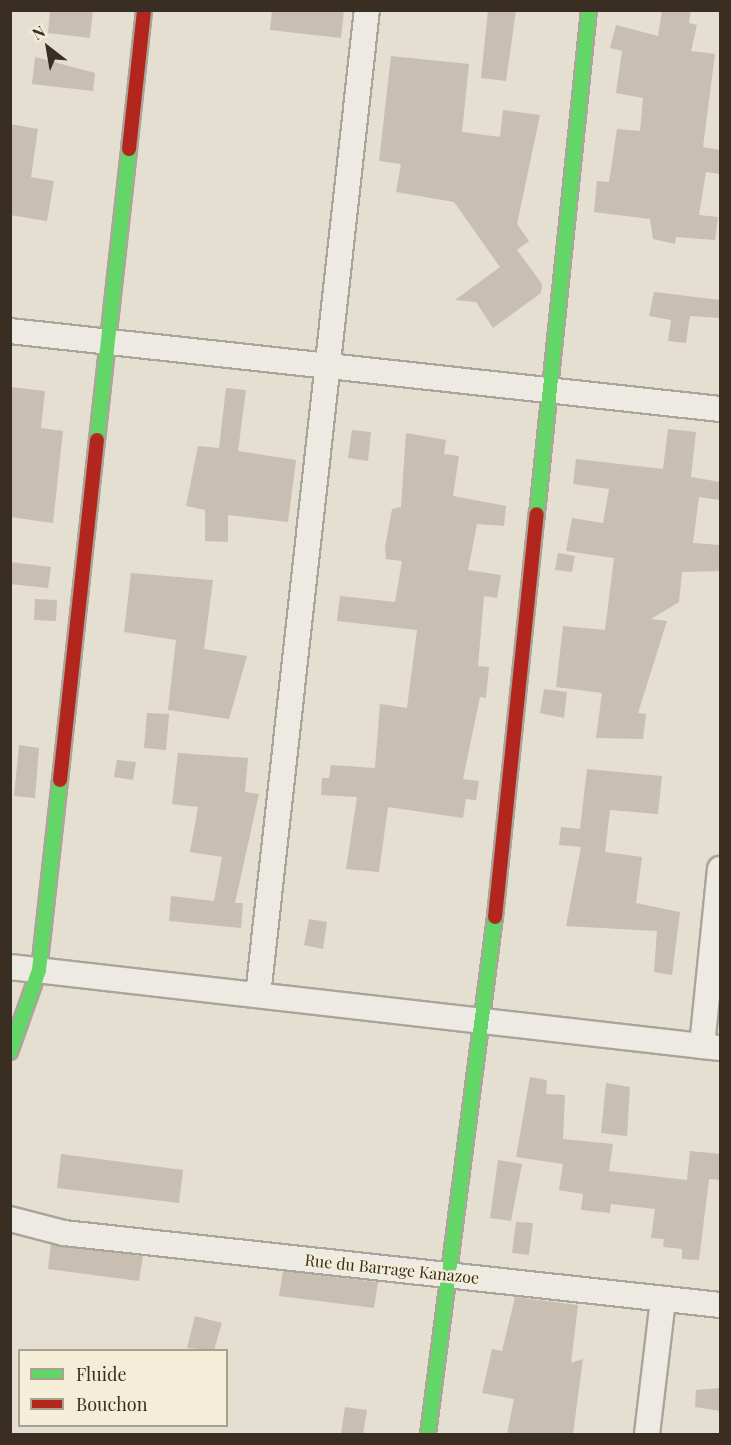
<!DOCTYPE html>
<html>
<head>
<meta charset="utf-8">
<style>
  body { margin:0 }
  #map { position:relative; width:731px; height:1445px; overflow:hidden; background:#e4dfd1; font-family:"Playfair Display",serif }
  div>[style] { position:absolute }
  .building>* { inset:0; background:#c8beb2 }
  .roads { filter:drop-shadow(2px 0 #aaa499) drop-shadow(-2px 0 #aaa499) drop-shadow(0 2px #aaa499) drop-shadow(0 -2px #aaa499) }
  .street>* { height:24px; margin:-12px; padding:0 12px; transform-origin:12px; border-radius:12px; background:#eceae2 }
  .fast>* { height:14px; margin:-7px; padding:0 7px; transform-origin:7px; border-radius:7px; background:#63d668 }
  .jam>* { height:14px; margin:-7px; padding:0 7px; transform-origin:7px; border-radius:7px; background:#b3261e }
  span { translate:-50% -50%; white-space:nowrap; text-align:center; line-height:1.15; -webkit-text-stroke:4.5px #f4edd8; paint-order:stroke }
  .street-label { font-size:16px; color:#392e21 }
  .frame { position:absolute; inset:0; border:12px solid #392e21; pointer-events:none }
  .legend { position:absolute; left:18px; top:1349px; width:210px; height:78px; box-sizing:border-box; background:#f4edd8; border:2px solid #a9a18f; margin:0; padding:8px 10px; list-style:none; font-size:18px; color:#392e21 }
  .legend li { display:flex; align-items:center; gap:12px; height:30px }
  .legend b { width:30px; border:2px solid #a9a18f }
  .north { position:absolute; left:18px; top:18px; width:60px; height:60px; -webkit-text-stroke:4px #f4edd8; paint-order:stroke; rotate:329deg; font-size:16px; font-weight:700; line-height:24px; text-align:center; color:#392e21 }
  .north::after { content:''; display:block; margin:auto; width:21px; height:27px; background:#392e21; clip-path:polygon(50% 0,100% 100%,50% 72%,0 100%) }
</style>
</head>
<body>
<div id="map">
  <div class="building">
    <i style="clip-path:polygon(50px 10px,93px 10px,90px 38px,48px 33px)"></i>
    <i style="clip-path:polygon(272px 10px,344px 10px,341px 38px,270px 30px)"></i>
    <i style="clip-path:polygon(488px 10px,516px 10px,506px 81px,481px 78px)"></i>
    <i style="clip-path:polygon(662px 10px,691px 10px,689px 23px,697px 25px,691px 51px,715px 54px,703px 147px,720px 150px,720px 174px,706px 172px,699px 215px,718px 217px,715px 240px,676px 237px,675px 244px,653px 239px,650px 219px,594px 212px,597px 181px,609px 182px,617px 129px,640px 131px,643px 98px,616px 93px,622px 51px,610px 48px,616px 25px,658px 36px)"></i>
    <i style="clip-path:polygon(391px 56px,469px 64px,462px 132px,500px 137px,503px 110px,540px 115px,517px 224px,529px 241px,517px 250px,542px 284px,541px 293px,493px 328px,476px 302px,455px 300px,500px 267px,454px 202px,396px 192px,401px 164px,379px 161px)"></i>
    <i style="clip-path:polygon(35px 57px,95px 73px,93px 91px,32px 84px)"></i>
    <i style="clip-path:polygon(10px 124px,38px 129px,31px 177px,54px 181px,47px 221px,10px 215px)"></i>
    <i style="clip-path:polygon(654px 292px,720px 300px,720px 318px,690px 316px,686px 343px,668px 341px,671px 320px,649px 316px)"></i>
    <i style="clip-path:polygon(10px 387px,45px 391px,41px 428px,63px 431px,53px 523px,10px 517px)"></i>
    <i style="clip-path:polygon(226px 388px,246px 390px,238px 451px,296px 460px,288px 522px,228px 515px,228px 542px,205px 541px,205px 510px,186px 506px,198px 446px,219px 448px)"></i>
    <i style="clip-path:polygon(668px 429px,696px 432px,691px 477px,720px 482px,720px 500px,699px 497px,693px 543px,720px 545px,720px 571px,682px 572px,679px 602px,651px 619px,667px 621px,638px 713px,646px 714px,643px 739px,596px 738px,602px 693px,556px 687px,563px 626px,605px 630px,614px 558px,566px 551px,572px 518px,603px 523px,609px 489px,573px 484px,576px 459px,663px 469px)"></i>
    <i style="clip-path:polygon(352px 430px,371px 432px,368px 461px,348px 458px)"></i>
    <i style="clip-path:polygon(406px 433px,446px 440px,444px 454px,459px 456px,453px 496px,506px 506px,504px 526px,477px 524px,468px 570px,501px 575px,497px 598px,484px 596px,478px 666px,489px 667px,486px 698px,480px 697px,463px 779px,479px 781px,476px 800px,466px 799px,463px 818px,388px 807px,379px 872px,346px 869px,357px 797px,321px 795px,322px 778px,329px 778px,331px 765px,375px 768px,380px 704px,407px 708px,417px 630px,337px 621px,340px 596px,395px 602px,402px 561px,386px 559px,385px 547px,392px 509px,401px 507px)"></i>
    <i style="clip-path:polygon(558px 553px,575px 556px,572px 572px,555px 570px)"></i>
    <i style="clip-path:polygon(10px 562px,51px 567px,48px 588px,10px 584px)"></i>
    <i style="clip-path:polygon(131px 573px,213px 580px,204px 649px,247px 656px,229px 719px,168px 710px,176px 640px,124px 632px)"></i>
    <i style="clip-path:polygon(35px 599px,57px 600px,56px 621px,34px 620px)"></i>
    <i style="clip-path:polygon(544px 689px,567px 692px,564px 718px,540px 713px)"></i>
    <i style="clip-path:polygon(147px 713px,169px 714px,166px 750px,144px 748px)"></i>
    <i style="clip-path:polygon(19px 745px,39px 748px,35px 798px,14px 796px)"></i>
    <i style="clip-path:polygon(178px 753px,248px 758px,245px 792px,259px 794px,235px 903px,243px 903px,241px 928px,169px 921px,171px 896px,214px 901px,222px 857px,190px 852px,198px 807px,172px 804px)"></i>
    <i style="clip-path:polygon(117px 760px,136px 762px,133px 780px,114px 777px)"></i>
    <i style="clip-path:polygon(587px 769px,662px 776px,658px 814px,610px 810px,605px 852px,642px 857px,636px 903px,680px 912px,672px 975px,654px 972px,657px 931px,566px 926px,581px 847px,559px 845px,561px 827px,580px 829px)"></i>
    <i style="clip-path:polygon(309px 919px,327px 922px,323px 949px,304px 945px)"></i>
    <i style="clip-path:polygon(530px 1077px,547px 1080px,546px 1094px,565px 1095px,563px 1139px,613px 1144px,609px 1171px,687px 1180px,690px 1151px,720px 1154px,720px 1180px,709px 1179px,699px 1260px,682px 1259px,682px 1249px,663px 1247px,664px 1239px,651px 1238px,655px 1209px,611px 1204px,610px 1213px,581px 1210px,583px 1194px,559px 1190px,563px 1164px,516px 1157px)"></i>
    <i style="clip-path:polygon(606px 1083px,630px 1087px,627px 1136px,601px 1133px)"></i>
    <i style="clip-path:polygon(61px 1154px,183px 1170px,179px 1203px,57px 1188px)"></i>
    <i style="clip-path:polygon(498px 1160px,522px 1164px,511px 1221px,490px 1218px)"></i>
    <i style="clip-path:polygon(516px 1222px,533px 1223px,529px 1255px,512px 1253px)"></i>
    <i style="clip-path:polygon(51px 1244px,143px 1256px,139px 1281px,48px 1269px)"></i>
    <i style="clip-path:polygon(283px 1271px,378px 1282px,374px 1308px,279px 1296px)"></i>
    <i style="clip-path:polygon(515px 1297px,578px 1305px,571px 1363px,583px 1359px,573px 1434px,507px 1434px,514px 1399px,482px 1393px,492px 1349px,502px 1351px)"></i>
    <i style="clip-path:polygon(195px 1316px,222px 1323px,214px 1350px,187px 1348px)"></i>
    <i style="clip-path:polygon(720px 1388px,720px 1411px,695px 1407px,696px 1390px)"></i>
    <i style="clip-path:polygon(345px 1407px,367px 1410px,363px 1434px,341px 1434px)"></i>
  </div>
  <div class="roads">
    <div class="street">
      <i style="left:10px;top:331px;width:714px;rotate:6.27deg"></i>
      <i style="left:10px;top:967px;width:715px;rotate:6.51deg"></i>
      <i style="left:258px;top:995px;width:991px;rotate:-83.69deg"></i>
      <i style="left:702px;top:1046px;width:178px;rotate:-84.2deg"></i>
      <i style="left:10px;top:1219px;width:56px;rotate:14.5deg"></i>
      <i style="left:64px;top:1233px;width:660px;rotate:6.26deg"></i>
      <i style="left:647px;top:1434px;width:136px;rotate:-83.2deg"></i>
    </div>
    <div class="fast">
      <i style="left:97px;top:440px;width:293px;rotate:-83.7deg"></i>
      <i style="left:537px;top:514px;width:507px;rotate:-84.11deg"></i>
      <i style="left:10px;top:1052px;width:87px;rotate:-70.5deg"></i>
      <i style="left:39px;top:970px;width:191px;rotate:-83.7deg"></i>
      <i style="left:428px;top:1434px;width:521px;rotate:-82.62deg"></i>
    </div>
    <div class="jam">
      <i style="left:129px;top:149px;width:140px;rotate:-83.8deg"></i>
      <i style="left:60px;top:780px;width:342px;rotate:-83.8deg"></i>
      <i style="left:495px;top:917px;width:405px;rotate:-84.1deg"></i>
    </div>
  </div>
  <div class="street-label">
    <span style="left:392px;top:1269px;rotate:6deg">Rue du Barrage Kanazoe</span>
  </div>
  <div class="frame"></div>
  <ul class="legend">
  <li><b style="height:8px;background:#63d668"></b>Fluide</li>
  <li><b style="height:8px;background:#b3261e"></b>Bouchon</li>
  </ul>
  <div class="north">N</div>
</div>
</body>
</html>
